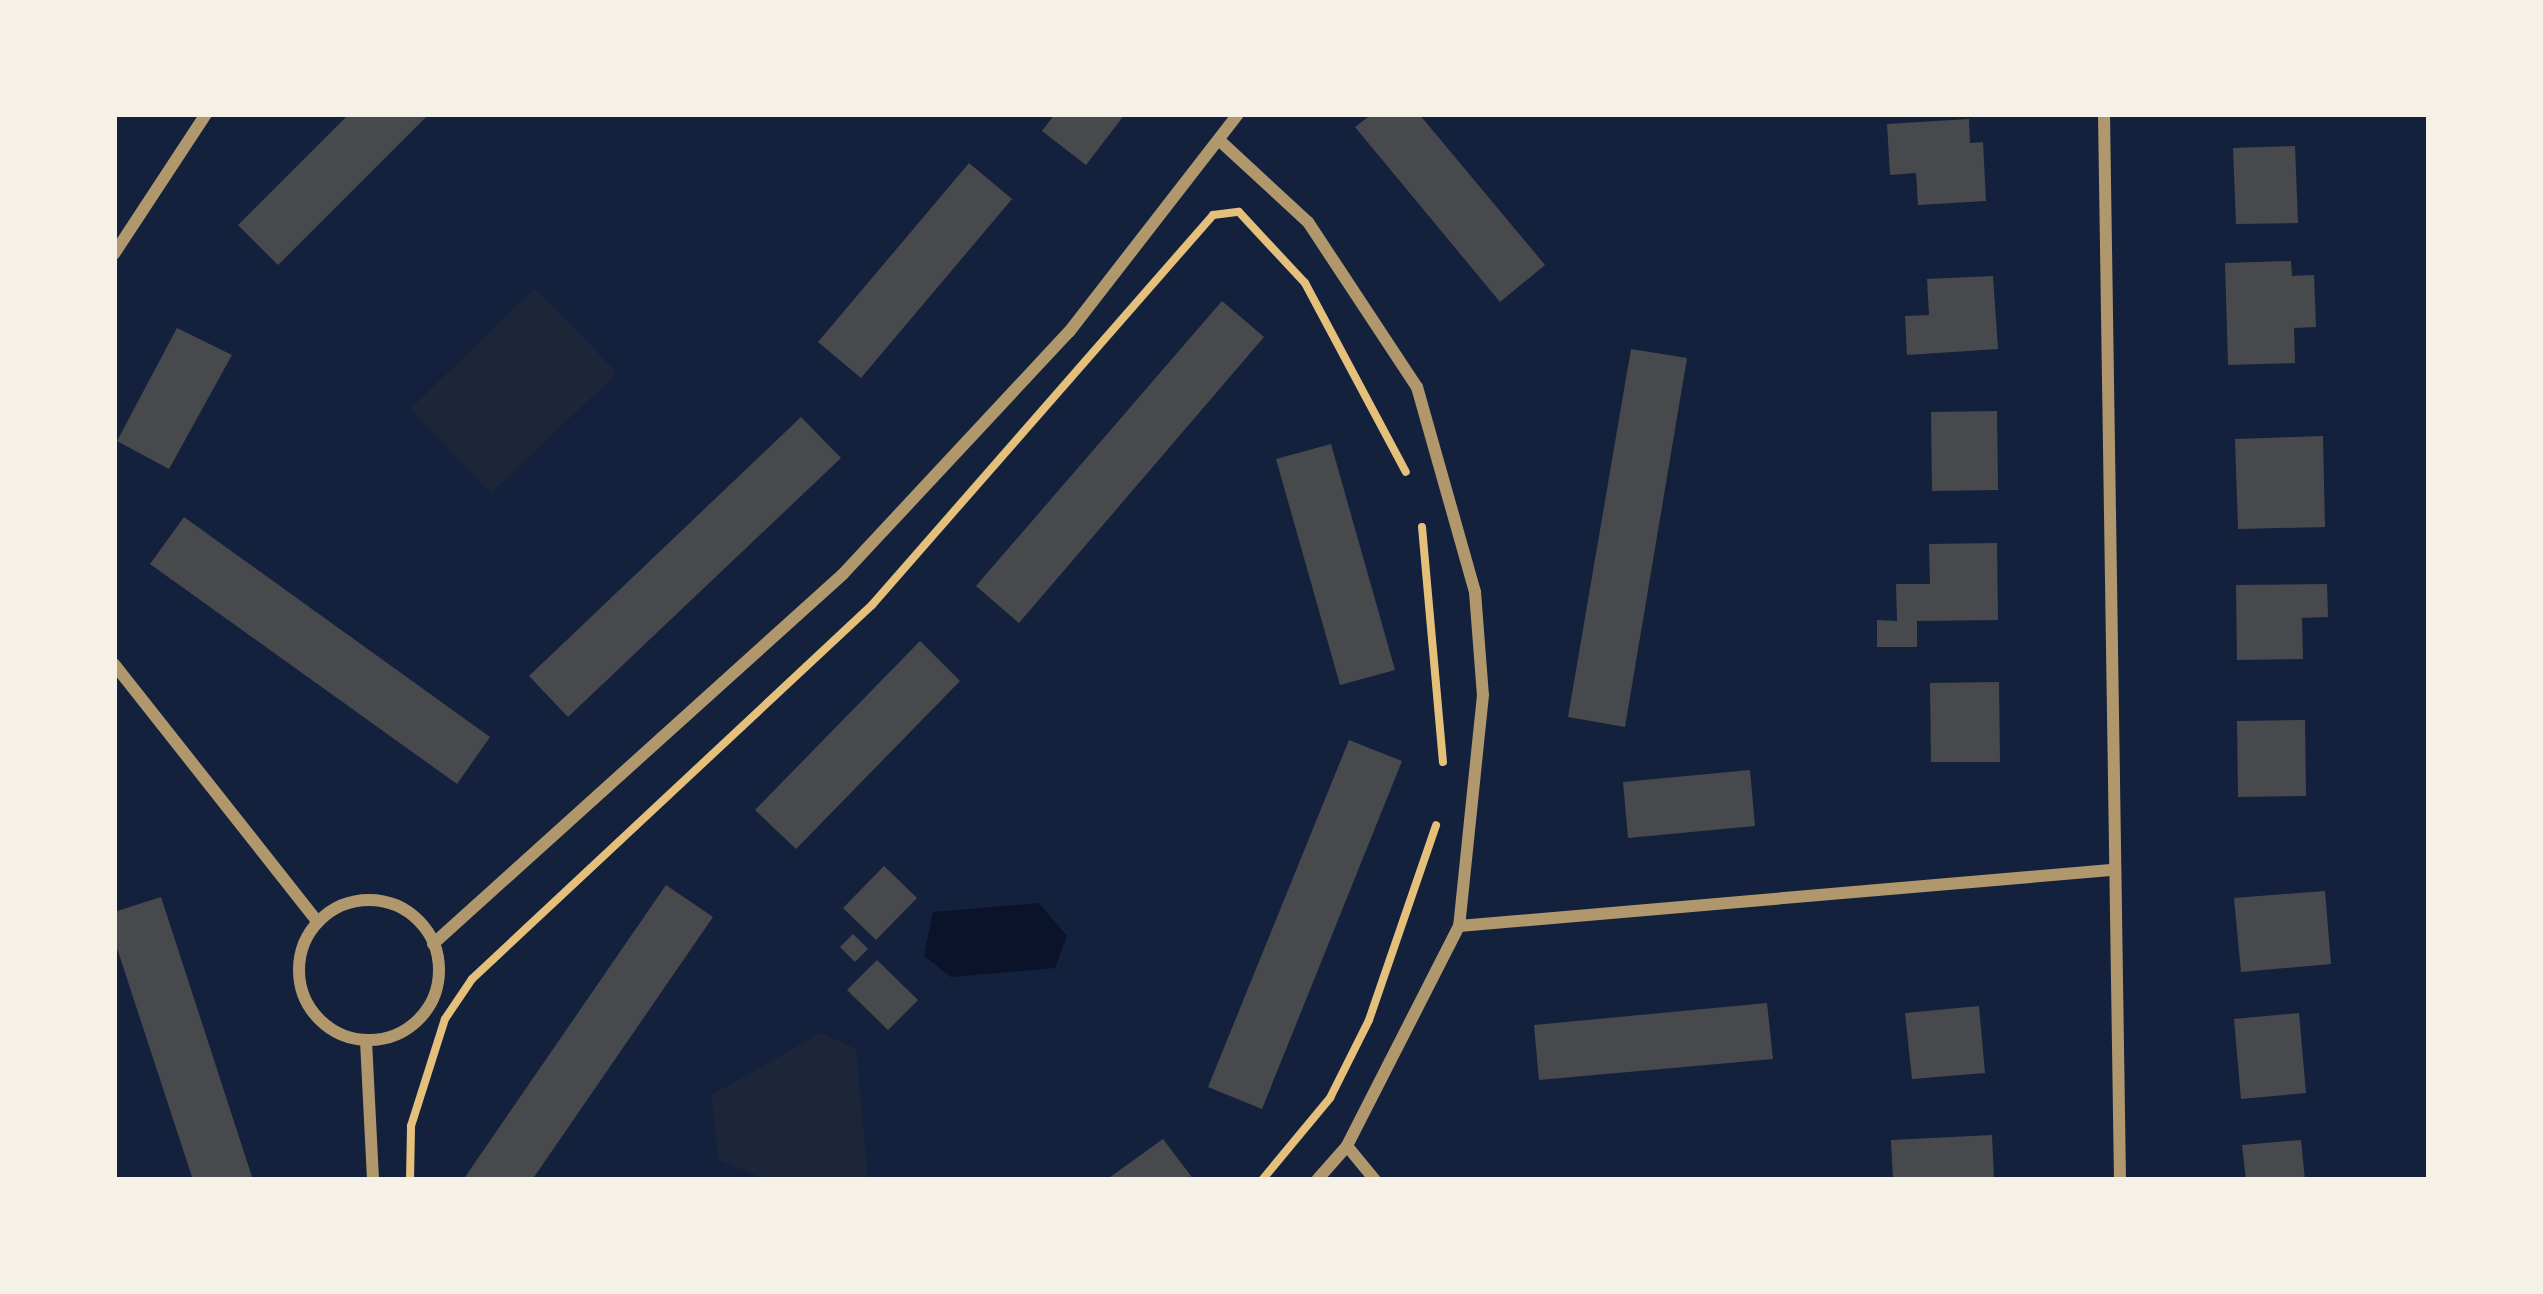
<!DOCTYPE html>
<html>
<head>
<meta charset="utf-8">
<style>
  body { margin:0 }
  #map { position:relative; width:2543px; height:1294px; overflow:hidden; background:#14213d; font-family:"IBM Plex Sans",sans-serif }
  div>[style] { position:absolute }
  .green>* { inset:0; background:#1d2539 }
  .water>* { inset:0; background:#0b132b }
  .building>* { inset:0; background:#48494c }
  .path>* { height:8px; margin:-4px; padding:0 4px; transform-origin:4px; border-radius:4px; background:#e5c07b }
  .minor>* { height:12px; margin:-6px; padding:0 6px; transform-origin:6px; border-radius:6px; background:#b1986c }
  .minor>.ring { margin:-6px; padding:0; box-sizing:content-box; background:none; border:12px solid #b1986c; border-radius:50% }
  span { translate:-50% -50%; white-space:nowrap; text-align:center; line-height:1.15; -webkit-text-stroke:12px #f6f1e7; paint-order:stroke }
  .frame { position:absolute; inset:0; border:117px solid #f6f1e7; pointer-events:none }
</style>
</head>
<body>
<div id="map">
  <div class="green">
    <i style="clip-path:polygon(535px 288px,617px 373px,491px 493px,410px 409px)"></i>
    <i style="clip-path:polygon(821px 1033px,856px 1049px,868px 1180px,767px 1180px,719px 1160px,711px 1095px)"></i>
  </div>
  <div class="water">
    <i style="clip-path:polygon(1039px 903px,1067px 936px,1055px 968px,951px 977px,924px 956px,933px 912px)"></i>
  </div>
  <div class="building">
    <i style="clip-path:polygon(349px 114px,429px 114px,278px 265px,238px 225px)"></i>
    <i style="clip-path:polygon(1055px 114px,1125px 114px,1086px 165px,1042px 131px)"></i>
    <i style="clip-path:polygon(1372px 114px,1419px 114px,1545px 265px,1500px 302px,1355px 127px)"></i>
    <i style="clip-path:polygon(1969px 119px,1970px 143px,1983px 142px,1986px 201px,1918px 205px,1916px 173px,1890px 175px,1887px 124px)"></i>
    <i style="clip-path:polygon(2295px 146px,2298px 223px,2236px 224px,2233px 148px)"></i>
    <i style="clip-path:polygon(969px 163px,1012px 199px,861px 378px,818px 342px)"></i>
    <i style="clip-path:polygon(2291px 261px,2292px 276px,2314px 275px,2316px 327px,2294px 328px,2295px 363px,2228px 365px,2225px 263px)"></i>
    <i style="clip-path:polygon(1993px 276px,1998px 349px,1907px 355px,1905px 316px,1929px 315px,1927px 279px)"></i>
    <i style="clip-path:polygon(1222px 301px,1264px 337px,1019px 623px,976px 586px)"></i>
    <i style="clip-path:polygon(177px 328px,232px 355px,169px 469px,117px 441px)"></i>
    <i style="clip-path:polygon(1631px 349px,1687px 358px,1625px 727px,1568px 717px)"></i>
    <i style="clip-path:polygon(1997px 411px,1998px 490px,1932px 491px,1931px 412px)"></i>
    <i style="clip-path:polygon(801px 417px,841px 458px,568px 717px,529px 676px)"></i>
    <i style="clip-path:polygon(2323px 436px,2325px 527px,2238px 529px,2235px 439px)"></i>
    <i style="clip-path:polygon(1331px 444px,1395px 670px,1340px 685px,1276px 459px)"></i>
    <i style="clip-path:polygon(184px 517px,490px 737px,457px 784px,150px 564px)"></i>
    <i style="clip-path:polygon(1997px 543px,1998px 620px,1917px 621px,1917px 647px,1877px 647px,1877px 620px,1897px 621px,1896px 584px,1930px 584px,1929px 544px)"></i>
    <i style="clip-path:polygon(2327px 584px,2328px 617px,2302px 618px,2303px 659px,2237px 660px,2236px 585px)"></i>
    <i style="clip-path:polygon(920px 641px,960px 681px,796px 849px,755px 810px)"></i>
    <i style="clip-path:polygon(1999px 682px,2000px 762px,1931px 762px,1930px 683px)"></i>
    <i style="clip-path:polygon(2305px 720px,2306px 796px,2238px 797px,2237px 721px)"></i>
    <i style="clip-path:polygon(1349px 740px,1402px 761px,1262px 1109px,1208px 1087px)"></i>
    <i style="clip-path:polygon(1750px 770px,1755px 826px,1628px 838px,1623px 782px)"></i>
    <i style="clip-path:polygon(884px 866px,917px 898px,876px 940px,843px 908px)"></i>
    <i style="clip-path:polygon(666px 885px,713px 917px,532px 1180px,463px 1180px)"></i>
    <i style="clip-path:polygon(2325px 891px,2331px 964px,2241px 972px,2234px 898px)"></i>
    <i style="clip-path:polygon(161px 897px,253px 1180px,193px 1180px,114px 939px,114px 912px)"></i>
    <i style="clip-path:polygon(853px 934px,868px 949px,855px 962px,840px 947px)"></i>
    <i style="clip-path:polygon(877px 960px,918px 1000px,888px 1030px,847px 990px)"></i>
    <i style="clip-path:polygon(1767px 1003px,1773px 1059px,1539px 1080px,1534px 1025px)"></i>
    <i style="clip-path:polygon(1979px 1006px,1985px 1073px,1912px 1079px,1905px 1013px)"></i>
    <i style="clip-path:polygon(2299px 1013px,2306px 1093px,2241px 1099px,2234px 1019px)"></i>
    <i style="clip-path:polygon(1992px 1135px,1994px 1180px,1893px 1180px,1891px 1140px)"></i>
    <i style="clip-path:polygon(1163px 1139px,1194px 1180px,1106px 1180px)"></i>
    <i style="clip-path:polygon(2301px 1140px,2305px 1180px,2246px 1180px,2242px 1145px)"></i>
  </div>
  <div class="path">
    <i style="left:1422px;top:527px;width:236px;rotate:84.9deg"></i>
    <i style="left:410px;top:1180px;width:54px;rotate:-88.9deg"></i>
    <i style="left:411px;top:1126px;width:112px;rotate:-72.4deg"></i>
    <i style="left:445px;top:1019px;width:48px;rotate:-56deg"></i>
    <i style="left:472px;top:979px;width:548px;rotate:-43.08deg"></i>
    <i style="left:872px;top:605px;width:518px;rotate:-48.83deg"></i>
    <i style="left:1213px;top:215px;width:26px;rotate:-7deg"></i>
    <i style="left:1239px;top:212px;width:97px;rotate:47.1deg"></i>
    <i style="left:1305px;top:283px;width:214px;rotate:61.9deg"></i>
    <i style="left:1262px;top:1180px;width:107px;rotate:-50.3deg"></i>
    <i style="left:1330px;top:1098px;width:87px;rotate:-63.4deg"></i>
    <i style="left:1369px;top:1020px;width:206px;rotate:-71deg"></i>
  </div>
  <div class="minor">
    <i style="left:2104px;top:114px;width:1066px;rotate:89.14deg"></i>
    <i style="left:1219px;top:140px;width:121px;rotate:42.7deg"></i>
    <i style="left:1308px;top:222px;width:198px;rotate:56.6deg"></i>
    <i style="left:1417px;top:387px;width:213px;rotate:74.2deg"></i>
    <i style="left:1475px;top:592px;width:103px;rotate:85.6deg"></i>
    <i style="left:1483px;top:695px;width:232px;rotate:95.9deg"></i>
    <i style="left:1459px;top:926px;width:247px;rotate:117deg"></i>
    <i style="left:1347px;top:1146px;width:45px;rotate:131.4deg"></i>
    <i style="left:114px;top:254px;width:168px;rotate:-56.7deg"></i>
    <i style="left:114px;top:664px;width:329px;rotate:51.7deg"></i>
    <i class="ring" style="left:299px;top:900px;width:128px;height:128px"></i>
    <i style="left:1459px;top:926px;width:654px;rotate:-4.91deg"></i>
    <i style="left:433px;top:944px;width:552px;rotate:-42.06deg"></i>
    <i style="left:843px;top:574px;width:331px;rotate:-47deg"></i>
    <i style="left:1069px;top:332px;width:276px;rotate:-52.2deg"></i>
    <i style="left:366px;top:1041px;width:139px;rotate:87.1deg"></i>
    <i style="left:1347px;top:1146px;width:44px;rotate:50.5deg"></i>
  </div>
  <div class="frame"></div>
</div>
</body>
</html>
